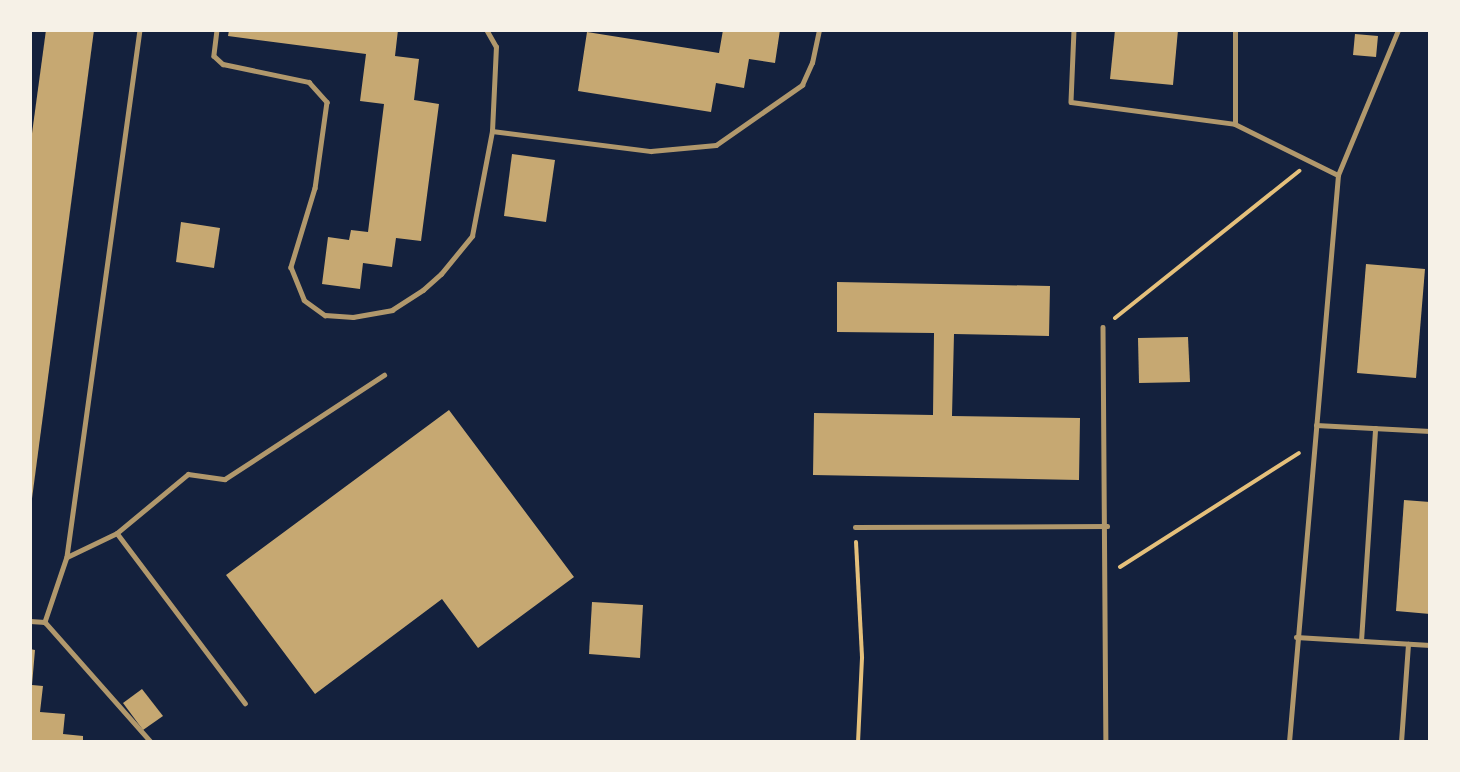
<!DOCTYPE html>
<html>
<head>
<meta charset="utf-8">
<style>
  body { margin:0 }
  #map { position:relative; width:1460px; height:772px; overflow:hidden; background:#14213d; font-family:Raleway,sans-serif }
  div>[style] { position:absolute }
  .building>* { inset:0; background:#c6a872 }
  .path>* { height:4px; margin:-2px; padding:0 2px; transform-origin:2px; border-radius:2px; background:#e5c07b }
  .service>* { height:4.5px; margin:-2.25px; padding:0 2.25px; transform-origin:2.25px; border-radius:2.25px; background:#b1986c }
  span { translate:-50% -50%; white-space:nowrap; text-align:center; line-height:1.15; -webkit-text-stroke:4.5px #f6f1e7; paint-order:stroke }
  .frame { position:absolute; inset:0; border:32px solid #f6f1e7; pointer-events:none }
</style>
</head>
<body>
<div id="map">
  <div class="building">
    <i style="clip-path:polygon(46px 30px,94px 30px,31px 506px,30px 148px)"></i>
    <i style="clip-path:polygon(229px 30px,398px 30px,395px 56px,419px 59px,414px 100px,439px 104px,421px 241px,396px 238px,392px 267px,363px 263px,360px 289px,322px 284px,328px 237px,349px 240px,351px 230px,368px 232px,384px 104px,360px 101px,366px 54px,228px 36px)"></i>
    <i style="clip-path:polygon(723px 30px,780px 30px,775px 63px,749px 59px,744px 88px,716px 83px,711px 112px,578px 91px,587px 32px,719px 53px)"></i>
    <i style="clip-path:polygon(1115px 30px,1178px 30px,1173px 85px,1110px 79px)"></i>
    <i style="clip-path:polygon(1355px 34px,1378px 36px,1376px 57px,1353px 55px)"></i>
    <i style="clip-path:polygon(512px 154px,555px 160px,546px 222px,504px 216px)"></i>
    <i style="clip-path:polygon(181px 222px,220px 228px,214px 268px,176px 262px)"></i>
    <i style="clip-path:polygon(1366px 264px,1425px 269px,1416px 378px,1357px 373px)"></i>
    <i style="clip-path:polygon(837px 282px,1050px 286px,1049px 336px,954px 334px,952px 416px,1080px 418px,1079px 480px,813px 475px,814px 413px,933px 415px,934px 333px,837px 332px)"></i>
    <i style="clip-path:polygon(1188px 337px,1190px 382px,1139px 383px,1138px 338px)"></i>
    <i style="clip-path:polygon(449px 410px,574px 577px,478px 648px,442px 599px,315px 694px,226px 575px)"></i>
    <i style="clip-path:polygon(1404px 500px,1430px 502px,1430px 614px,1396px 611px)"></i>
    <i style="clip-path:polygon(592px 602px,643px 605px,640px 658px,589px 654px)"></i>
    <i style="clip-path:polygon(30px 649px,35px 650px,32px 685px,43px 686px,40px 712px,65px 714px,63px 734px,83px 736px,83px 742px,30px 742px)"></i>
    <i style="clip-path:polygon(142px 689px,163px 716px,143px 730px,123px 703px)"></i>
  </div>
  <div class="path">
    <i style="left:1115px;top:318px;width:236px;rotate:-38.6deg"></i>
    <i style="left:856px;top:542px;width:116px;rotate:87deg"></i>
    <i style="left:862px;top:658px;width:84px;rotate:92.7deg"></i>
    <i style="left:1120px;top:567px;width:212px;rotate:-32.5deg"></i>
  </div>
  <div class="service">
    <i style="left:140px;top:30px;width:532px;rotate:97.89deg"></i>
    <i style="left:67px;top:557px;width:69px;rotate:108.7deg"></i>
    <i style="left:45px;top:622px;width:160px;rotate:48.5deg"></i>
    <i style="left:217px;top:30px;width:26px;rotate:97deg"></i>
    <i style="left:214px;top:56px;width:12px;rotate:42deg"></i>
    <i style="left:223px;top:64px;width:88px;rotate:11.8deg"></i>
    <i style="left:309px;top:82px;width:27px;rotate:48deg"></i>
    <i style="left:327px;top:102px;width:87px;rotate:97.9deg"></i>
    <i style="left:315px;top:188px;width:83px;rotate:106.9deg"></i>
    <i style="left:291px;top:267px;width:35px;rotate:68deg"></i>
    <i style="left:304px;top:300px;width:26px;rotate:36deg"></i>
    <i style="left:325px;top:315px;width:28px;rotate:4deg"></i>
    <i style="left:353px;top:317px;width:40px;rotate:-10deg"></i>
    <i style="left:392px;top:310px;width:37px;rotate:-33deg"></i>
    <i style="left:423px;top:290px;width:24px;rotate:-42deg"></i>
    <i style="left:441px;top:274px;width:49px;rotate:-50.8deg"></i>
    <i style="left:472px;top:236px;width:107px;rotate:-79.2deg"></i>
    <i style="left:492px;top:131px;width:84px;rotate:-87.3deg"></i>
    <i style="left:496px;top:47px;width:20px;rotate:-120deg"></i>
    <i style="left:1074px;top:30px;width:72px;rotate:92.4deg"></i>
    <i style="left:1071px;top:102px;width:165px;rotate:7.6deg"></i>
    <i style="left:1235px;top:124px;width:115px;rotate:26.3deg"></i>
    <i style="left:1235px;top:124px;width:94px;rotate:-90deg"></i>
    <i style="left:492px;top:131px;width:160px;rotate:7.2deg"></i>
    <i style="left:651px;top:151px;width:65px;rotate:-5.3deg"></i>
    <i style="left:716px;top:145px;width:105px;rotate:-34.9deg"></i>
    <i style="left:802px;top:85px;width:24px;rotate:-66deg"></i>
    <i style="left:812px;top:63px;width:34px;rotate:-78deg"></i>
    <i style="left:1103px;top:327px;width:415px;rotate:89.6deg"></i>
    <i style="left:1316px;top:425px;width:114px;rotate:3deg"></i>
    <i style="left:855px;top:527px;width:252px;rotate:-0.2deg"></i>
    <i style="left:117px;top:533px;width:213px;rotate:53deg"></i>
    <i style="left:67px;top:557px;width:55px;rotate:-25.6deg"></i>
    <i style="left:117px;top:533px;width:92px;rotate:-39.7deg"></i>
    <i style="left:188px;top:474px;width:37px;rotate:8deg"></i>
    <i style="left:225px;top:479px;width:190px;rotate:-33.2deg"></i>
    <i style="left:30px;top:621px;width:15px;rotate:4deg"></i>
    <i style="left:1296px;top:637px;width:134px;rotate:3.4deg"></i>
    <i style="left:1361px;top:641px;width:213px;rotate:-86.2deg"></i>
    <i style="left:1289px;top:742px;width:569px;rotate:-85.06deg"></i>
    <i style="left:1338px;top:175px;width:157px;rotate:-67.5deg"></i>
    <i style="left:1401px;top:742px;width:98px;rotate:-85.9deg"></i>
  </div>
  <div class="frame"></div>
</div>
</body>
</html>
